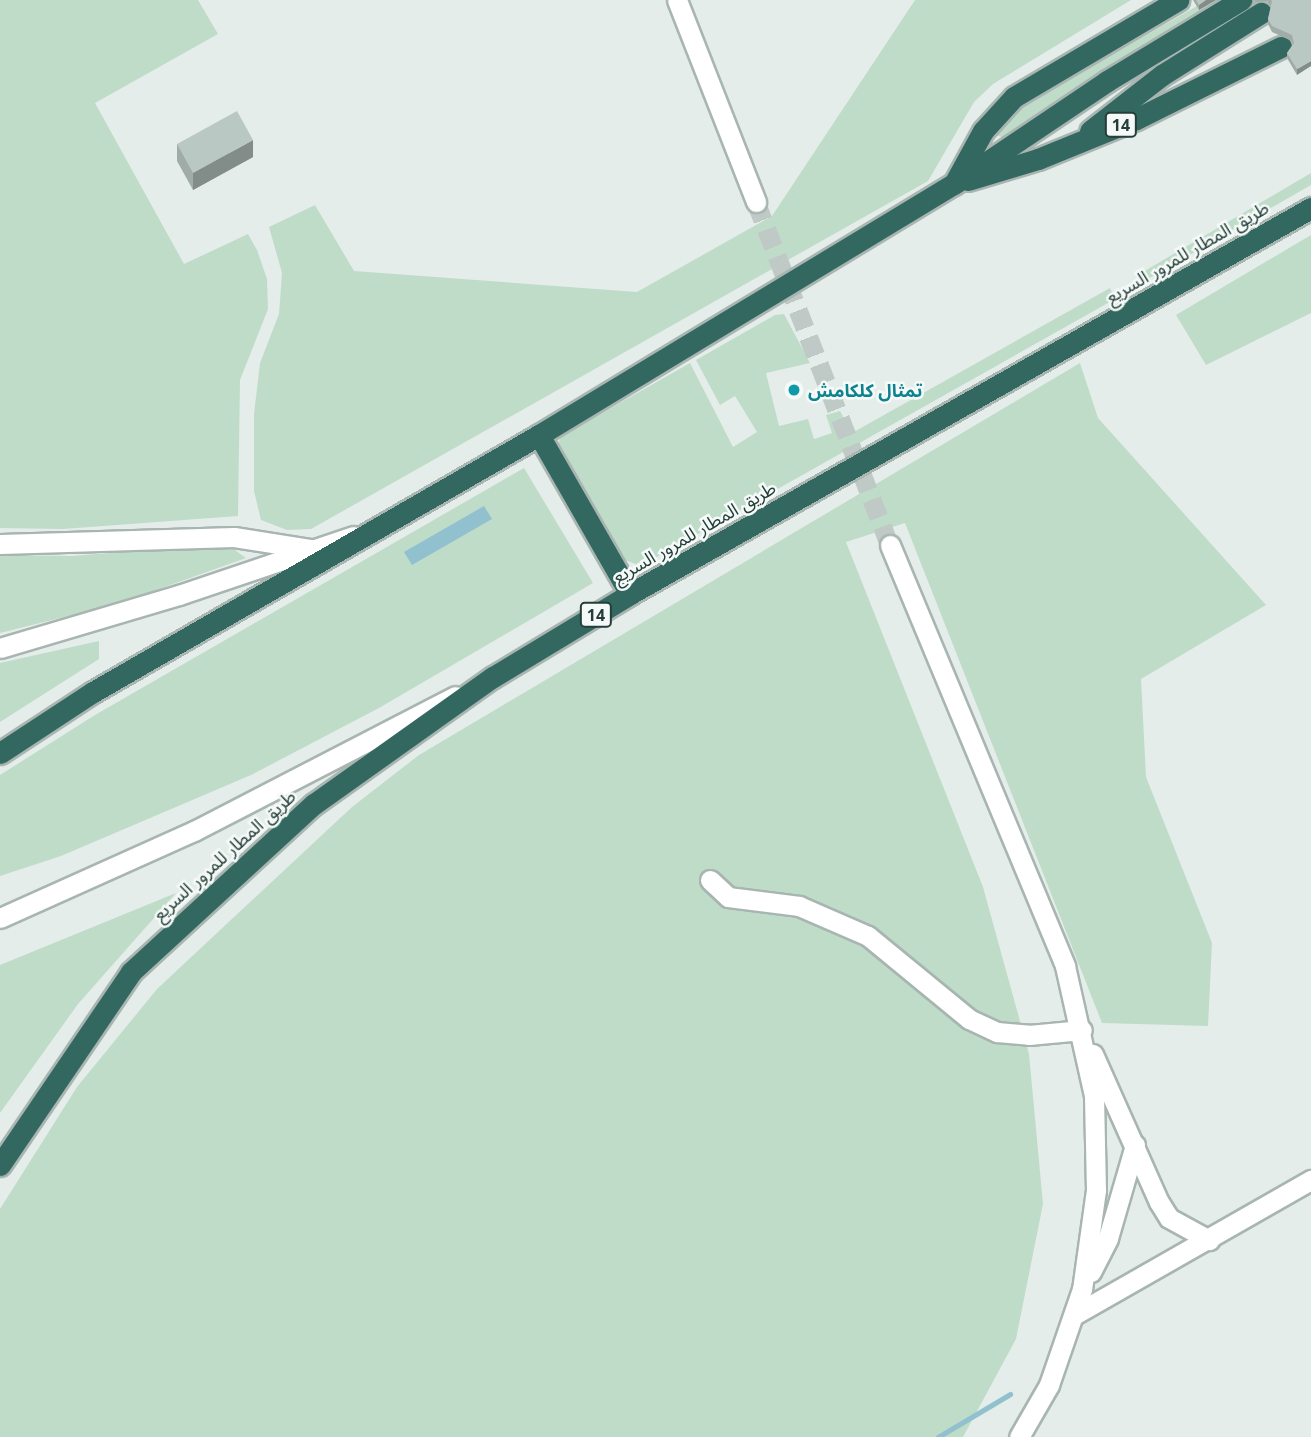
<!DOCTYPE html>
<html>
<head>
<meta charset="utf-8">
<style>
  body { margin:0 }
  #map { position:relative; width:1311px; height:1437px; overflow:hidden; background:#e5edea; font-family:"Noto Sans","Noto Sans Arabic",sans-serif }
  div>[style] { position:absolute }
  .green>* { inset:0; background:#bfdcc9 }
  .water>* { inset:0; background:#91c0ce }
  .stream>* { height:5px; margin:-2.5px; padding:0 2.5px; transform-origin:2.5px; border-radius:2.5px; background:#91c0ce }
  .minor-tunnel>* { height:19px; margin-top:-9.5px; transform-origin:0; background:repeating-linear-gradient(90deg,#bfcac7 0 19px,transparent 0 29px) }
  .roads { filter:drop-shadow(2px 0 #a8b5b1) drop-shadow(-2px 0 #a8b5b1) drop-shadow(0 2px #a8b5b1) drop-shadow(0 -2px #a8b5b1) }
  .minor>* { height:19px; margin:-9.5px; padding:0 9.5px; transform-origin:9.5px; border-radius:9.5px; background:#fff }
  .highway>* { height:21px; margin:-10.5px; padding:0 10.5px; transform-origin:10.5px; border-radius:10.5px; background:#336861 }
  .wall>* { inset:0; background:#a0aca8 }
  .shaded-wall>* { inset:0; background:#828c88 }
  .building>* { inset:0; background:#bac8c3 }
  .dots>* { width:19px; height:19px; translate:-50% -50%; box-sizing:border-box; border:4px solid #f5faf8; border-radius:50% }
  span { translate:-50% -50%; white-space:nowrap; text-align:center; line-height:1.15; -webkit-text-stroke:5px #f5faf8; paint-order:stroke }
  .shield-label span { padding:2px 5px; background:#f5faf8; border:2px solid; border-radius:5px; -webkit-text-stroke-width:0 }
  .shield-label { font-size:16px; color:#253e39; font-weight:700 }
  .street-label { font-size:18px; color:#253e39 }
  .culture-label { font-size:18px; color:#0d838f; font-weight:700 }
  .left { translate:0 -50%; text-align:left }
</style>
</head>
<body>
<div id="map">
  <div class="green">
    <i style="clip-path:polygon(0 0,198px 0,218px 34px,95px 103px,184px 264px,248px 234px,257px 250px,267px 279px,268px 309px,240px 380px,238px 516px,63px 529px,0 528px)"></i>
    <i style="clip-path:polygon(915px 0,1131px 0,993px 84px,974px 102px,928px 181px,311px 529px,287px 530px,261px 520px,254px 491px,254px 414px,260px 363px,279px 314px,282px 273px,269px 227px,315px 205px,354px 271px,637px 292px,772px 216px)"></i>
    <i style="clip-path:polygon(1197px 6px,1201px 14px,1004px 138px,996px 135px,1004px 121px,1022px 106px)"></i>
    <i style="clip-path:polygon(1311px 173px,1311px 185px,1146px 280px,1143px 272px)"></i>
    <i style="clip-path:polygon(1311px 235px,1311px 313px,1206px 365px,1176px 315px)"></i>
    <i style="clip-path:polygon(1110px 288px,1115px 299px,641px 566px,625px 560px,558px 447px,560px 437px,690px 363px,733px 447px,757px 432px,735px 396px,720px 405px,696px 360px,775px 315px,784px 314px,810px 363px,766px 373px,779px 426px,808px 419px,814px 439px,832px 433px,826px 415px,840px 411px,852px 433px)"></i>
    <i style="clip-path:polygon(1080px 363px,1098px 418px,1266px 605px,1141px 679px,1146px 777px,1212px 943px,1208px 1026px,1102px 1023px,905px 523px,846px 542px,983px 887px,1029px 1054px,1043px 1204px,1016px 1339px,963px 1437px,0 1437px,0 1209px,77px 1087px,157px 989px,352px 807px,419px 755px)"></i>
    <i style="clip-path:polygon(524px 468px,593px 583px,379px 708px,251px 775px,61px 856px,0 876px,0 775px,95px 715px)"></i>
    <i style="clip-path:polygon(195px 546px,232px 548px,246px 558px,120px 603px,0 633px,0 555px,72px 556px)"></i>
    <i style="clip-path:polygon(99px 641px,99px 659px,0 722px,0 663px)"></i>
    <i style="clip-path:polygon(176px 893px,78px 1004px,0 1113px,0 965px)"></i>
  </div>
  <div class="water">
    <i style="clip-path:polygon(484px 506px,492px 519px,412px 565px,404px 552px)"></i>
  </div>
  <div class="stream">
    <i style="left:938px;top:1437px;width:84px;rotate:-30.8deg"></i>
  </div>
  <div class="minor-tunnel">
    <i style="left:756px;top:202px;width:368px;rotate:68.7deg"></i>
  </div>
  <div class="roads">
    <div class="minor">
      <i style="left:677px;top:0;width:217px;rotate:68.6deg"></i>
      <i style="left:0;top:544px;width:234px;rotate:-1.7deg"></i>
      <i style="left:234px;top:537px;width:78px;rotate:8.9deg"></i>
      <i style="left:890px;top:545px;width:456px;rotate:67.4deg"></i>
      <i style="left:1065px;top:966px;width:133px;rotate:77.4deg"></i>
      <i style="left:1094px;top:1096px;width:94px;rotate:88.8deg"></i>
      <i style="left:1096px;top:1190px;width:100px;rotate:98deg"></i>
      <i style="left:1082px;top:1289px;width:102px;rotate:109deg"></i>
      <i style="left:1049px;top:1385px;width:60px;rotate:120deg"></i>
      <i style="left:0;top:648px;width:187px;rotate:-16.5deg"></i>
      <i style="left:179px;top:595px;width:184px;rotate:-18.7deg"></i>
      <i style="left:710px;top:880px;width:25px;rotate:43deg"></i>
      <i style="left:728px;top:897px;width:72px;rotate:7.2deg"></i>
      <i style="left:799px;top:906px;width:75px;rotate:23.5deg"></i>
      <i style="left:868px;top:936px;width:131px;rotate:39.4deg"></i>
      <i style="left:969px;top:1019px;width:31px;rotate:25deg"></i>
      <i style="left:997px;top:1032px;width:32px;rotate:5deg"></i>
      <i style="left:1029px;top:1035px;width:53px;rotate:-5.4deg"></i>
      <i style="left:0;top:918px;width:213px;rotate:-24.2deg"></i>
      <i style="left:194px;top:831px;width:294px;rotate:-27.3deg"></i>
      <i style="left:1093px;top:1054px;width:162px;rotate:66deg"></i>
      <i style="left:1159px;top:1202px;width:19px;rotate:58deg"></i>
      <i style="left:1169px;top:1218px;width:46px;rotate:28.8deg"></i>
      <i style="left:1091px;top:1272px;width:38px;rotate:-63deg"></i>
      <i style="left:1108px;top:1238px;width:97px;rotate:-73.8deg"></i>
      <i style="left:1074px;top:1315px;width:273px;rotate:-29.7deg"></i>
    </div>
    <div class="highway">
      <i style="left:1090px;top:131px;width:91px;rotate:-37.9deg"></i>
      <i style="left:1162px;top:75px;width:117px;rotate:-32.1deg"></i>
      <i style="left:968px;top:180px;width:73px;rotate:-16.7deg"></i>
      <i style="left:1038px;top:159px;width:106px;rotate:-22.2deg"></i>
      <i style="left:1136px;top:119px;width:162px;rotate:-26.4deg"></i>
      <i style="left:955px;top:182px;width:58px;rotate:-61.2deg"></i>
      <i style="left:983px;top:131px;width:46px;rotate:-47.6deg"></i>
      <i style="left:1014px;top:97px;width:191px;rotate:-30.6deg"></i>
      <i style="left:539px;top:435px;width:183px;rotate:60.2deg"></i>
      <i style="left:0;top:753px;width:111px;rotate:-33.3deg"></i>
      <i style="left:93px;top:692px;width:515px;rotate:-29.95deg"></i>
      <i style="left:539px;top:435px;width:485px;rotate:-31.2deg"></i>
      <i style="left:954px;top:184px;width:184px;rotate:-33.9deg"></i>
      <i style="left:1107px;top:81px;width:157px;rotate:-31.2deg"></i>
      <i style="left:0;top:1165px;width:233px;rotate:-55.8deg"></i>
      <i style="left:131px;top:972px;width:248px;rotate:-42.6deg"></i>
      <i style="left:314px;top:804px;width:219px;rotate:-35.4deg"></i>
      <i style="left:493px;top:677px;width:160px;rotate:-31.2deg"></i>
      <i style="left:630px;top:594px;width:783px;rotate:-29.55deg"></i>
    </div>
  </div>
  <div class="wall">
    <i style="clip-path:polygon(1193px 0,1216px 0,1199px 10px)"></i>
    <i style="clip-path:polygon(1254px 0,1311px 0,1297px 75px,1287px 58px,1287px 53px,1293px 44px,1292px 41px,1272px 32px,1268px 24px,1268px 19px,1271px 6px,1267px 1px,1255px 2px)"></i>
    <i style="clip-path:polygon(177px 144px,253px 157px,193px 190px,177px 161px)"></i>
  </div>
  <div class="shaded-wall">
    <i style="clip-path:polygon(1206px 0,1216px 0,1199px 10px,1199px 5px)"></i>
    <i style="clip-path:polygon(1311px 61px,1311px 66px,1297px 75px,1297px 69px)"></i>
    <i style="clip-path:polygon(253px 140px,253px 157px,193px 190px,193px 173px)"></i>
  </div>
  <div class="building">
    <i style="clip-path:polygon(1196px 0,1206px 0,1199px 5px)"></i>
    <i style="clip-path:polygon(1271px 0,1311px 0,1311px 61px,1297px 69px,1287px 53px,1294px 43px,1292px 35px,1272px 26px,1268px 19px,1272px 1px)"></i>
    <i style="clip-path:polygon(237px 111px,253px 140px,193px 173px,177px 144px)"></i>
  </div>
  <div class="dots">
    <i style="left:794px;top:390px;background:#0f9aa8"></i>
  </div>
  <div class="shield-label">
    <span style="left:1121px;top:125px">14</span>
    <span style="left:596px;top:615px">14</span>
  </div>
  <div class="street-label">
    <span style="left:1187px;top:252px;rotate:-30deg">طريق المطار للمرور السريع</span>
    <span style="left:694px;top:532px;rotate:-30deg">طريق المطار للمرور السريع</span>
    <span style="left:224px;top:855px;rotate:-42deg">طريق المطار للمرور السريع</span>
  </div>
  <div class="culture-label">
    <span class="left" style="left:808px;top:390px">تمثال كلكامش</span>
  </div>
</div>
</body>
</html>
